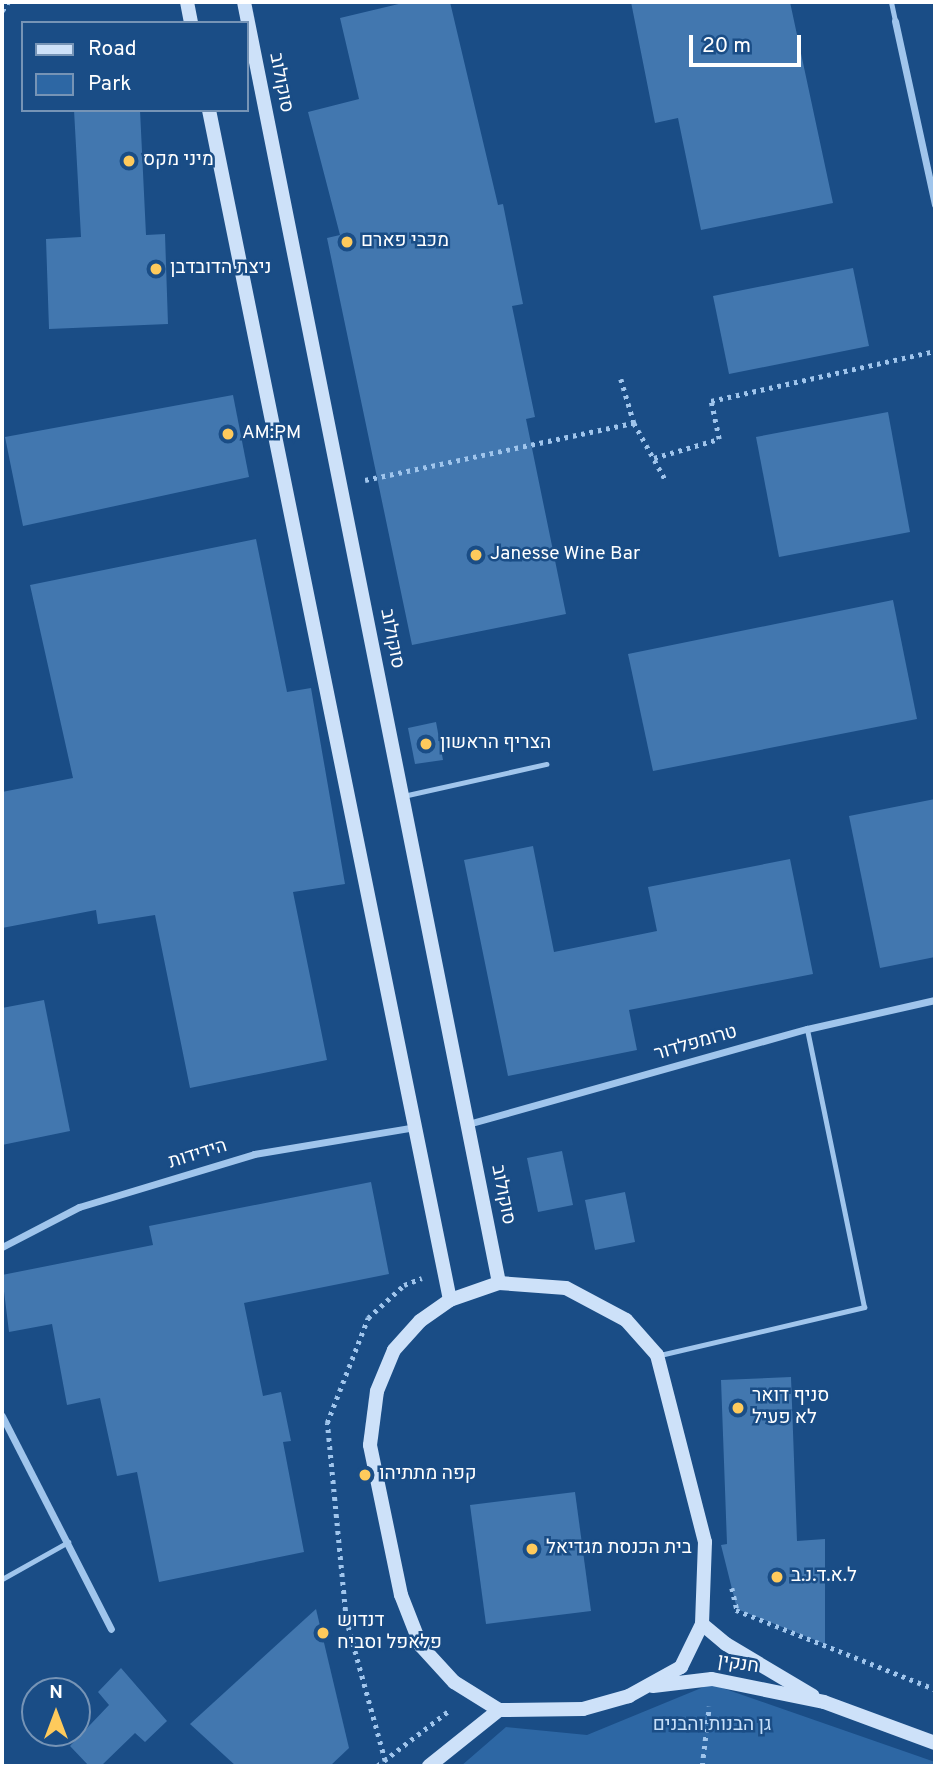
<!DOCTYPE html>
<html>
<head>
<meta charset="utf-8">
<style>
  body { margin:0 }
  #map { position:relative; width:937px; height:1768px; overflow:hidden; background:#1a4d86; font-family:Overpass,Heebo,sans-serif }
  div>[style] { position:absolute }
  .green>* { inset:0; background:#2d67a4 }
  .building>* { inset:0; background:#4277af }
  .path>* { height:4.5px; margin-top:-2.25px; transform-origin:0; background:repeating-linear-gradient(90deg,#a0c5ec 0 3.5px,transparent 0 8.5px) }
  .lane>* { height:5px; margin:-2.5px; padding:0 2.5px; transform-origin:2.5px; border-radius:2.5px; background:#a0c5ec }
  .street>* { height:7px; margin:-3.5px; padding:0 3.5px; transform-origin:3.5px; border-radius:3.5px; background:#a0c5ec }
  .secondary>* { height:14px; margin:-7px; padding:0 7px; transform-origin:7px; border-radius:7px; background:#cde1f9 }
  .dots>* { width:19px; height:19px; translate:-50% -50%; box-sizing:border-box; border:4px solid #1a4d86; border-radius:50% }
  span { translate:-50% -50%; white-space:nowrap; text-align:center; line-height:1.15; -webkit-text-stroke:5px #1a4d86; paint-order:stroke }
  .street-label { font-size:19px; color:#fff }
  .poi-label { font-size:19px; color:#fff }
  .left { translate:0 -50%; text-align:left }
  .park-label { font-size:19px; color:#c6dff9 }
  .frame { position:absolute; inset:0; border:4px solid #fff; pointer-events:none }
  .legend { position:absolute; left:21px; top:21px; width:228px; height:91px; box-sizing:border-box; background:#1a4d86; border:2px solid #7694b6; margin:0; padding:9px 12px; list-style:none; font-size:21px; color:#fff }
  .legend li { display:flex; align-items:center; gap:14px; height:35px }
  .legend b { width:35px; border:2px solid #7694b6 }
  .north { position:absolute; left:21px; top:1677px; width:70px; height:70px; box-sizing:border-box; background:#1a4d86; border:2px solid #7694b6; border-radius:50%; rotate:0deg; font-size:19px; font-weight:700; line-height:28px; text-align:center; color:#fff }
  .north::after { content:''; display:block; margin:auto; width:24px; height:32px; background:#feca5c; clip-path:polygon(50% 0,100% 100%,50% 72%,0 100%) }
  .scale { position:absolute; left:689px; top:35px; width:112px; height:32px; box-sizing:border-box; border:4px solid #fff; border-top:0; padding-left:9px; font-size:21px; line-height:24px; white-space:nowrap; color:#fff; -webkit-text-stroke:5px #1a4d86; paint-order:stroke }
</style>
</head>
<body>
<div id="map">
  <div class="green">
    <i style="clip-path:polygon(711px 1684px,935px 1762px,935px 1766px,461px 1766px,506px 1727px,587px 1735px)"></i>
  </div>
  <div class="building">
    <i style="clip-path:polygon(407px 2px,450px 2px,498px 205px,503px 204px,523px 304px,512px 306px,535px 417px,526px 419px,566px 614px,412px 645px,327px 238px,340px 235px,308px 112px,359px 99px,340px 18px)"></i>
    <i style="clip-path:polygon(631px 2px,790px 2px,833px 203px,701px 230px,678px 118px,655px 123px)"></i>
    <i style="clip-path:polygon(74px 110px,140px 110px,146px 235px,165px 234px,168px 324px,49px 329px,46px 239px,81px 237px)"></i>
    <i style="clip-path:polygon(853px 268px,869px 346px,729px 374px,713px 296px)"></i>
    <i style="clip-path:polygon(233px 395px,249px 477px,23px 526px,5px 437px)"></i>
    <i style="clip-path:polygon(888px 412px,910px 532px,779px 557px,756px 437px)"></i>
    <i style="clip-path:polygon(256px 539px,287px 692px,311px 688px,345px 884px,293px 892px,327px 1060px,190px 1088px,155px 915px,98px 924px,96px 910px,2px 928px,2px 792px,73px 778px,30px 585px)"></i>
    <i style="clip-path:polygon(893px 600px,917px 719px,653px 771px,628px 654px)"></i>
    <i style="clip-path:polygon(436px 722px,443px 760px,415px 764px,408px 728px)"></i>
    <i style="clip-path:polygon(935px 799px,935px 957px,880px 968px,849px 816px)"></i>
    <i style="clip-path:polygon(533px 846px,554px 952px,657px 931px,648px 887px,790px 859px,813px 974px,629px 1010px,637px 1050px,508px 1076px,464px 860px)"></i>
    <i style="clip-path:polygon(44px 1000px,70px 1131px,2px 1145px,2px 1008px)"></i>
    <i style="clip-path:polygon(562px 1151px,573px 1205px,538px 1212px,527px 1158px)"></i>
    <i style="clip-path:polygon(371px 1182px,389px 1274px,244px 1303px,263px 1396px,281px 1392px,291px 1441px,283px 1442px,304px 1552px,159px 1582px,137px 1472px,117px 1476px,100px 1398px,67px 1405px,52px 1324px,9px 1332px,2px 1275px,153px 1245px,149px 1226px)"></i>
    <i style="clip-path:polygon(625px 1192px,635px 1242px,595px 1250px,585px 1200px)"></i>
    <i style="clip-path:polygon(791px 1377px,797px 1541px,825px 1539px,825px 1644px,737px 1609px,721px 1545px,727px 1544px,721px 1380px)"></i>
    <i style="clip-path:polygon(575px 1492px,591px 1611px,486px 1624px,470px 1505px)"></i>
    <i style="clip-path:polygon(316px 1609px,349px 1748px,330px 1766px,236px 1766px,190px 1724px)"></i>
    <i style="clip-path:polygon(121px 1668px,167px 1721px,145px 1742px,135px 1733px,101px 1766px,89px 1766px,70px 1746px,109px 1705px,98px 1692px)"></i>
  </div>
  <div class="path">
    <i style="left:2px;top:11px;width:11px;rotate:-56deg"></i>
    <i style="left:621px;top:379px;width:46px;rotate:73.5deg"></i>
    <i style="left:634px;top:423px;width:64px;rotate:61deg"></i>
    <i style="left:654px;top:458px;width:68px;rotate:-16.3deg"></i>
    <i style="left:719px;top:439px;width:39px;rotate:-102deg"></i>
    <i style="left:711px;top:401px;width:230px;rotate:-12.6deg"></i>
    <i style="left:365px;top:480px;width:275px;rotate:-12deg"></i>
    <i style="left:732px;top:1588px;width:22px;rotate:77deg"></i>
    <i style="left:736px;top:1610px;width:214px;rotate:21.7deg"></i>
    <i style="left:385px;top:1761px;width:147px;rotate:-105.4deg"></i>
    <i style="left:346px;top:1619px;width:197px;rotate:-95.5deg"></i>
    <i style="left:327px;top:1423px;width:113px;rotate:-68.7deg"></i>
    <i style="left:368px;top:1318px;width:49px;rotate:-42.5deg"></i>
    <i style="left:404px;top:1285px;width:19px;rotate:-21deg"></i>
    <i style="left:377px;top:1766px;width:93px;rotate:-37.6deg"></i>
    <i style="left:702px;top:1766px;width:60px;rotate:-83.3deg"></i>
  </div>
  <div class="lane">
    <i style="left:891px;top:2px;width:19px;rotate:78deg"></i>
    <i style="left:403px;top:796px;width:147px;rotate:-12.6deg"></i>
    <i style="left:660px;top:1355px;width:210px;rotate:-13.2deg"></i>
    <i style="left:864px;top:1307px;width:284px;rotate:-101.6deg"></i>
    <i style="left:2px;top:1579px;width:76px;rotate:-29.3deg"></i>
  </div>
  <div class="street">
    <i style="left:895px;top:21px;width:188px;rotate:77.7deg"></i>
    <i style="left:468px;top:1124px;width:352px;rotate:-15.7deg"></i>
    <i style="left:807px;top:1029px;width:131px;rotate:-12.8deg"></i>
    <i style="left:2px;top:1247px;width:87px;rotate:-27.5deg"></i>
    <i style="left:79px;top:1207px;width:183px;rotate:-16.8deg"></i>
    <i style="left:254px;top:1154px;width:163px;rotate:-9.5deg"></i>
    <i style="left:2px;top:1416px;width:239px;rotate:62.9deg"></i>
  </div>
  <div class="secondary">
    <i style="left:187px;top:2px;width:21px;rotate:79deg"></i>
    <i style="left:244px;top:2px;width:1306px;rotate:78.74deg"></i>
    <i style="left:209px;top:110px;width:1214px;rotate:78.55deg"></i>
    <i style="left:499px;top:1283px;width:67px;rotate:4.3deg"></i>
    <i style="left:566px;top:1288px;width:68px;rotate:28.1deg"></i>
    <i style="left:626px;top:1320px;width:47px;rotate:48.5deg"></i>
    <i style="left:657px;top:1355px;width:193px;rotate:75.6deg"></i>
    <i style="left:705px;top:1542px;width:82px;rotate:92.1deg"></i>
    <i style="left:702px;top:1624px;width:48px;rotate:116deg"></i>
    <i style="left:681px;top:1667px;width:60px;rotate:150.9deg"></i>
    <i style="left:629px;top:1696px;width:48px;rotate:164.2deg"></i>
    <i style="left:583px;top:1709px;width:84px;rotate:179.3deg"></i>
    <i style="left:499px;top:1710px;width:53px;rotate:-148.1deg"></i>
    <i style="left:454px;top:1682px;width:49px;rotate:-132.5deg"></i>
    <i style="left:421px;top:1646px;width:55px;rotate:-111.4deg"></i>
    <i style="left:401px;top:1595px;width:153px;rotate:-101.7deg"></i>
    <i style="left:370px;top:1445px;width:54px;rotate:-82.6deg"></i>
    <i style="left:377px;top:1391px;width:44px;rotate:-67.5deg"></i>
    <i style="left:394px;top:1350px;width:39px;rotate:-48deg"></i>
    <i style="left:420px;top:1321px;width:37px;rotate:-35deg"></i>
    <i style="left:450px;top:1300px;width:52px;rotate:-19.1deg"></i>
    <i style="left:702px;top:1624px;width:31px;rotate:40deg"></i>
    <i style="left:726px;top:1644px;width:101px;rotate:30.9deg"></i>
    <i style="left:653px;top:1686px;width:59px;rotate:-6.8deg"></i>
    <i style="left:712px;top:1679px;width:114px;rotate:11.6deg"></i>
    <i style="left:824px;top:1702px;width:118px;rotate:20.3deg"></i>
    <i style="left:429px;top:1766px;width:90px;rotate:-38.7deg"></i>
  </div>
  <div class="dots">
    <i style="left:129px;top:161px;background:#feca5c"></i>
    <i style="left:347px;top:242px;background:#feca5c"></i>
    <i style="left:156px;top:269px;background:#feca5c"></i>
    <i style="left:228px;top:434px;background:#feca5c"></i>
    <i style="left:476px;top:555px;background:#feca5c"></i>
    <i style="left:426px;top:744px;background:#feca5c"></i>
    <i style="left:738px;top:1408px;background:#feca5c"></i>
    <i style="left:365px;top:1475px;background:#feca5c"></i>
    <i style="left:532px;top:1549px;background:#feca5c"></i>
    <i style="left:777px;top:1577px;background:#feca5c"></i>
    <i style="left:323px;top:1633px;background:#feca5c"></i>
  </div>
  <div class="street-label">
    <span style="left:280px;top:83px;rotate:79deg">סוקולוב</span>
    <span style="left:391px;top:639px;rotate:79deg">סוקולוב</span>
    <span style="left:696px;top:1044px;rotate:-16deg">טרומפלדור</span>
    <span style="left:198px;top:1155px;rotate:-17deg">הידידות</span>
    <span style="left:502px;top:1195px;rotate:79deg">סוקולוב</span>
    <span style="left:738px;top:1665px;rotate:9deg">חנקין</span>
  </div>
  <div class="poi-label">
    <span class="left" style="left:143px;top:161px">מיני מקס</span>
    <span class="left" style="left:361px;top:242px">מכבי פארם</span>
    <span class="left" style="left:170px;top:269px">ניצת הדובדבן</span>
    <span class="left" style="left:242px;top:434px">AM:PM</span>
    <span class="left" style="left:490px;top:555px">Janesse Wine Bar</span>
    <span class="left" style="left:440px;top:744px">הצריף הראשון</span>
    <span class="left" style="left:752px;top:1408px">סניף דואר<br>לא פעיל</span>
    <span class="left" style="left:379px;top:1475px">קפה מתתיהו</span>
    <span class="left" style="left:546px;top:1549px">בית הכנסת מגדיאל</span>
    <span class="left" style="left:791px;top:1577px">ל.א.ד.נ.ב</span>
    <span class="left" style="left:337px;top:1633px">דנדוש<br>פלאפל וסביח</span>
  </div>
  <div class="park-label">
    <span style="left:712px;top:1726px">גן הבנות והבנים</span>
  </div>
  <div class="frame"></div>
  <ul class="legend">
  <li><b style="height:9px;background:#cde1f9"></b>Road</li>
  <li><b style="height:19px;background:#2d67a4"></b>Park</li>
  </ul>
  <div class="north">N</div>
  <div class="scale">20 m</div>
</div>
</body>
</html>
